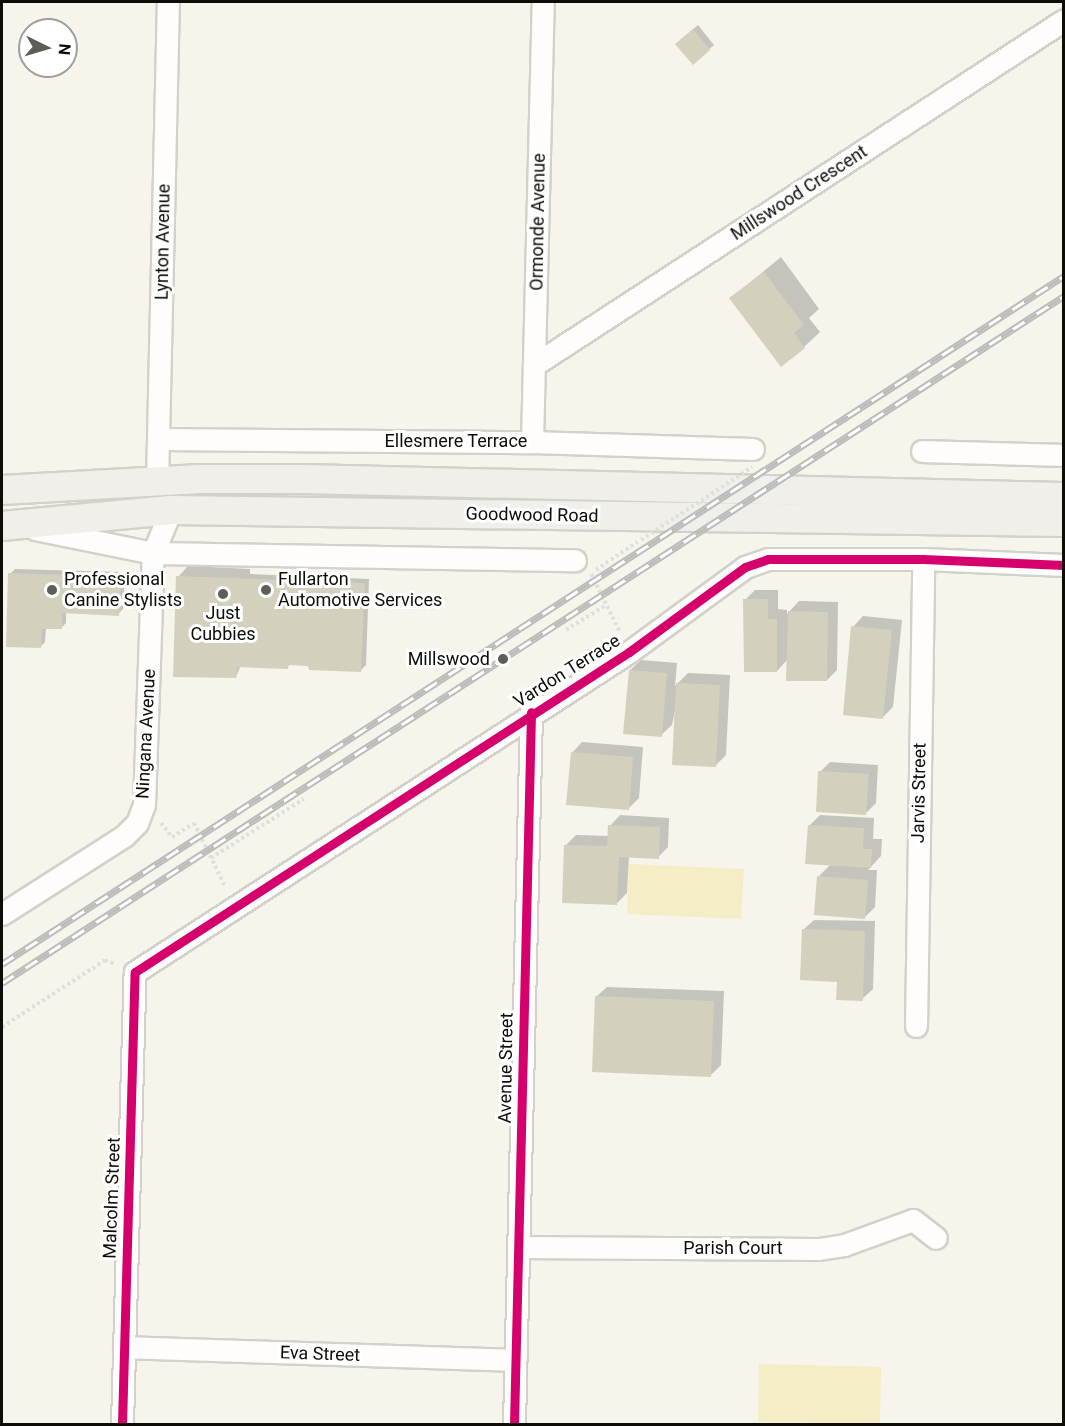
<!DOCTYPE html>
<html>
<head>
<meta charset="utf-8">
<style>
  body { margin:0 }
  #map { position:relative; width:1065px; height:1426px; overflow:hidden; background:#f6f4eb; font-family:Roboto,sans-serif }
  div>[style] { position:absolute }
  .green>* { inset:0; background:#f5edc6 }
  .shadow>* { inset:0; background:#0003 }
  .building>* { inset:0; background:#d3d0be }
  .path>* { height:4px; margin-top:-2px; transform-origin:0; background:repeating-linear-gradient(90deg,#dfdfdc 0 3px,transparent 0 6px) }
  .roads { filter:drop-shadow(2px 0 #d2d1ca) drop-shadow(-2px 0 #d2d1ca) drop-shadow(0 2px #d2d1ca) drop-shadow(0 -2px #d2d1ca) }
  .street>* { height:21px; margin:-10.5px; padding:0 10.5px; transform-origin:10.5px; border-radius:10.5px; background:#fefdfc }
  .secondary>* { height:28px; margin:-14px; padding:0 14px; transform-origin:14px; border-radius:14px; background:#f0efea }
  .rail>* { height:7px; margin-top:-3.5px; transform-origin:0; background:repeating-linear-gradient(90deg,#fff 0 14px,#bcbcba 0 28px); box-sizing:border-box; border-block:2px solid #bcbcba }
  .path-bridge>* { height:4px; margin-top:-2px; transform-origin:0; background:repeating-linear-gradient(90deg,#dfdfdc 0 3px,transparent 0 6px) }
  .cycleway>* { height:9px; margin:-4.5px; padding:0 4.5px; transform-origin:4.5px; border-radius:4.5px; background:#d6006c }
  .dots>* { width:16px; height:16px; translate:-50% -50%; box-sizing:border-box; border:3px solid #fff; border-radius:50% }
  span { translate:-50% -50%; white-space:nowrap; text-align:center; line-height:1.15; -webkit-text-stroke:6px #fff; paint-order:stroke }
  .street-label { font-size:18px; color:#0d0c07 }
  .poi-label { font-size:18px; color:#0d0c07 }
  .left { translate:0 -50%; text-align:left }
  .right { translate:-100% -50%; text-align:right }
  .frame { position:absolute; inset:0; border:3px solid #0d0c07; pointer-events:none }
  .north { position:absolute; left:18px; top:18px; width:60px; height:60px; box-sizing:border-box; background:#fff; border:2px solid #9e9e9c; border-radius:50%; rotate:95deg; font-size:16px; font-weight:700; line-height:24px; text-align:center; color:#0d0c07 }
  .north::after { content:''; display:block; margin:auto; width:21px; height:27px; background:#5f5d57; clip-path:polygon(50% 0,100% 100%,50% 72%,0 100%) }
</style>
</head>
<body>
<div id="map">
  <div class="green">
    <i style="clip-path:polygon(629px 864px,744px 869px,741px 919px,627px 914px)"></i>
    <i style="clip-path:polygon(759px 1364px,881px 1367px,880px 1424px,758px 1422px)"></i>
  </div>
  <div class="shadow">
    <i style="clip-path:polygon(698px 25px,714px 45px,709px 49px,682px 39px)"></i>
    <i style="clip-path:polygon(781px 257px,819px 309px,809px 318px,820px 332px,804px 347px,731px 298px)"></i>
    <i style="clip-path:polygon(188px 566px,250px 569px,250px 574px,369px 579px,366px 665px,361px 670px,291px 664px,287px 667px,241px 665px,236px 677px,178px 577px)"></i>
    <i style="clip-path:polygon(15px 569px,121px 572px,125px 576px,123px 609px,118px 614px,66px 612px,66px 623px,61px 628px,46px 627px,45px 642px,41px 646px,10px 574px)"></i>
    <i style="clip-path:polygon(755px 590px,778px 590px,778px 609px,787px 610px,787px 614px,799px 601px,838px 602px,837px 670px,827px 680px,788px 659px,777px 671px,745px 600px)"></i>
    <i style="clip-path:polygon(863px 616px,902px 620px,893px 707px,882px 718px,853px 627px)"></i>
    <i style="clip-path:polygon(641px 660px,677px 663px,675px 686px,688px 673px,730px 675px,726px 755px,716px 765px,676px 705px,672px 725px,661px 735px,630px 670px)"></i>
    <i style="clip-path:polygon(582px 742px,643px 747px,639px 798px,629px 808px,572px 753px)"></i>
    <i style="clip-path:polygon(830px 762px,878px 765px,876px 803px,866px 813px,820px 772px)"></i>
    <i style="clip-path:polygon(620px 815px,669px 818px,668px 847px,658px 857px,629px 856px,627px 893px,616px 904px,566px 845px,576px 835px,609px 836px,610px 826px)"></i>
    <i style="clip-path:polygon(820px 815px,874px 818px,873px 839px,882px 839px,881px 856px,868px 870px,877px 870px,875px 907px,865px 917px,818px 877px,831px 864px,810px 825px)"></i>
    <i style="clip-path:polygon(814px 920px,875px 921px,873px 989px,862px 999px,839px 980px,803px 930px)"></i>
    <i style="clip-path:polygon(607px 987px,724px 991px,721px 1065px,711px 1075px,596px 997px)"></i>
  </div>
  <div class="building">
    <i style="clip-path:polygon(693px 29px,710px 50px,693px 65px,675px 44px)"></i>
    <i style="clip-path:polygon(764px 272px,804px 325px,794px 333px,805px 348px,781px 367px,729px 298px)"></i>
    <i style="clip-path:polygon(8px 573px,116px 576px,121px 581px,119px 616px,62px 613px,62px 629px,42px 629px,41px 648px,6px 647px)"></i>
    <i style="clip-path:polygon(176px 576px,365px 583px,361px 672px,309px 670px,308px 666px,288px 665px,288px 669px,237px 667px,236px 678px,173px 677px)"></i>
    <i style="clip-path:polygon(743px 599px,768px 599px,768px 619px,777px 619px,777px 672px,744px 672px)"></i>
    <i style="clip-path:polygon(788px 611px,828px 612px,827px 681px,786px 681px)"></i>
    <i style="clip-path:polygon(851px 626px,892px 630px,883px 719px,843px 715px)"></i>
    <i style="clip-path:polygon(629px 670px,667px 673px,662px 737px,623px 734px)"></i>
    <i style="clip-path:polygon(676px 683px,720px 685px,716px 767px,672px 765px)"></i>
    <i style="clip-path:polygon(571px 752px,633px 757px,629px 810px,566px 805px)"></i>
    <i style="clip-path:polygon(818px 771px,869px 774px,866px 815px,816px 812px)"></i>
    <i style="clip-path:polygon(608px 825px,660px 827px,659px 859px,619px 857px,617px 905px,562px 903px,564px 845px,607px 846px)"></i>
    <i style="clip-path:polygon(808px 825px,864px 828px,863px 849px,872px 849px,871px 868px,805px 864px)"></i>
    <i style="clip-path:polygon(817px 876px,868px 880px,865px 919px,814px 915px)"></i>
    <i style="clip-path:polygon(802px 929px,865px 931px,863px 1001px,836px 1000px,837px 982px,800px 980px)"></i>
    <i style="clip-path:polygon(595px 996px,714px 1001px,711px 1077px,592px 1072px)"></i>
  </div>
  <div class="path">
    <i style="left:596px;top:570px;width:50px;rotate:-34.3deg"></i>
    <i style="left:591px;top:574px;width:65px;rotate:63.4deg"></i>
    <i style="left:566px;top:630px;width:47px;rotate:-32deg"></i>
    <i style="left:161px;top:823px;width:18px;rotate:52deg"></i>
    <i style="left:172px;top:837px;width:26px;rotate:-32deg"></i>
    <i style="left:194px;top:823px;width:72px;rotate:63.8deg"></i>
    <i style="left:211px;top:858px;width:110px;rotate:-32.4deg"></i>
    <i style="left:2px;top:1027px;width:123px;rotate:-33deg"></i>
    <i style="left:105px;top:960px;width:11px;rotate:22deg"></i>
  </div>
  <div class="roads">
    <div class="street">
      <i style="left:534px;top:365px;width:632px;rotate:-33.06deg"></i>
      <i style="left:159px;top:439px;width:373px;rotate:0.5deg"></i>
      <i style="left:532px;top:442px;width:221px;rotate:1.8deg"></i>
      <i style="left:532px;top:442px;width:440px;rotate:-88.6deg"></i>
      <i style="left:922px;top:451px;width:142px;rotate:1.6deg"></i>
      <i style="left:157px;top:482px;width:480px;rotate:-88.7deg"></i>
      <i style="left:35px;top:529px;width:120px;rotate:11.5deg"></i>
      <i style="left:153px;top:553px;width:422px;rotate:1deg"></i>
      <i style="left:2px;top:914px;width:145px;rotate:-32.6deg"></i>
      <i style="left:124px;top:836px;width:18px;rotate:-45deg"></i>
      <i style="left:137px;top:823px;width:19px;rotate:-69deg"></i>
      <i style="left:144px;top:805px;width:252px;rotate:-88deg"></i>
      <i style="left:153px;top:553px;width:47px;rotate:-67.3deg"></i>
      <i style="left:916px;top:1026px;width:467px;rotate:-89.1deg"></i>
      <i style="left:518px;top:1247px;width:301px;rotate:0.4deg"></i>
      <i style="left:819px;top:1249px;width:25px;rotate:-9deg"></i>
      <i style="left:844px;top:1245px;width:73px;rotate:-19.9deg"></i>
      <i style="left:913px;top:1220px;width:29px;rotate:38deg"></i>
      <i style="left:124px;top:1347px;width:391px;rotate:1.9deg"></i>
      <i style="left:122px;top:1424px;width:452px;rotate:-88.4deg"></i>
      <i style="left:135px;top:972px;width:589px;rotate:-32.93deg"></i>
      <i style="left:629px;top:652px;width:144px;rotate:-36.2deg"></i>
      <i style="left:745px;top:567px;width:24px;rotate:-19deg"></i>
      <i style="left:768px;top:559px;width:155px"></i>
      <i style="left:923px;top:559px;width:141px;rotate:2.4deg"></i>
      <i style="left:514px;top:1424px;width:712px;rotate:-88.63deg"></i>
    </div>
    <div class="secondary">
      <i style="left:2px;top:490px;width:194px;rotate:-3.2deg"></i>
      <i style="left:196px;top:479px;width:108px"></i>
      <i style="left:304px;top:479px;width:760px;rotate:1.36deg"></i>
      <i style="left:2px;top:526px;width:170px;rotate:-5.4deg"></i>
      <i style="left:171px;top:510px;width:893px;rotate:0.77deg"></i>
    </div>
  </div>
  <div class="rail">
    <i style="left:2px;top:964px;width:1265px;rotate:-32.94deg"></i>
    <i style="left:2px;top:983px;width:1265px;rotate:-32.9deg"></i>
  </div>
  <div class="path-bridge">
    <i style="left:641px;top:540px;width:133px;rotate:-33.3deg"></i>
  </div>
  <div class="cycleway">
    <i style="left:122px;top:1424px;width:452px;rotate:-88.4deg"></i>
    <i style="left:135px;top:972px;width:589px;rotate:-32.93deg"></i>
    <i style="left:629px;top:652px;width:144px;rotate:-36.2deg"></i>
    <i style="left:745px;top:567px;width:24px;rotate:-19deg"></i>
    <i style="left:768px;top:559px;width:155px"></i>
    <i style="left:923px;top:559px;width:141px;rotate:2.4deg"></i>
    <i style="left:514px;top:1424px;width:712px;rotate:-88.63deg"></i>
  </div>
  <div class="dots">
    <i style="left:52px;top:590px;background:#5f5d57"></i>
    <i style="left:266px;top:590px;background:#5f5d57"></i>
    <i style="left:223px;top:594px;background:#5f5d57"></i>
    <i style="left:503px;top:659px;background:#5f5d57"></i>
  </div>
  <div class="street-label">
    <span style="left:799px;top:193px;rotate:-33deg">Millswood Crescent</span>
    <span style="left:538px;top:222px;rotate:-89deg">Ormonde Avenue</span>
    <span style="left:163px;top:242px;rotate:-89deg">Lynton Avenue</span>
    <span style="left:456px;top:441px">Ellesmere Terrace</span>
    <span style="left:532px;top:515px;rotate:1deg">Goodwood Road</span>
    <span style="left:567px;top:671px;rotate:-32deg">Vardon Terrace</span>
    <span style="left:146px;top:734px;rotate:-87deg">Ningana Avenue</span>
    <span style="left:919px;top:793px;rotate:-89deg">Jarvis Street</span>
    <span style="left:506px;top:1068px;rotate:-89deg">Avenue Street</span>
    <span style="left:112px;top:1198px;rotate:-88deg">Malcolm Street</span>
    <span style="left:733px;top:1248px">Parish Court</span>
    <span style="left:320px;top:1354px;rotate:2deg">Eva Street</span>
  </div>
  <div class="poi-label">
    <span class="left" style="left:64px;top:590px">Professional<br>Canine Stylists</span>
    <span class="left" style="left:278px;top:590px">Fullarton<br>Automotive Services</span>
    <span style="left:223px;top:624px">Just<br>Cubbies</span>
    <span class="right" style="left:490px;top:659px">Millswood</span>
  </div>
  <div class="frame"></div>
  <div class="north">N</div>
</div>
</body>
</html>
